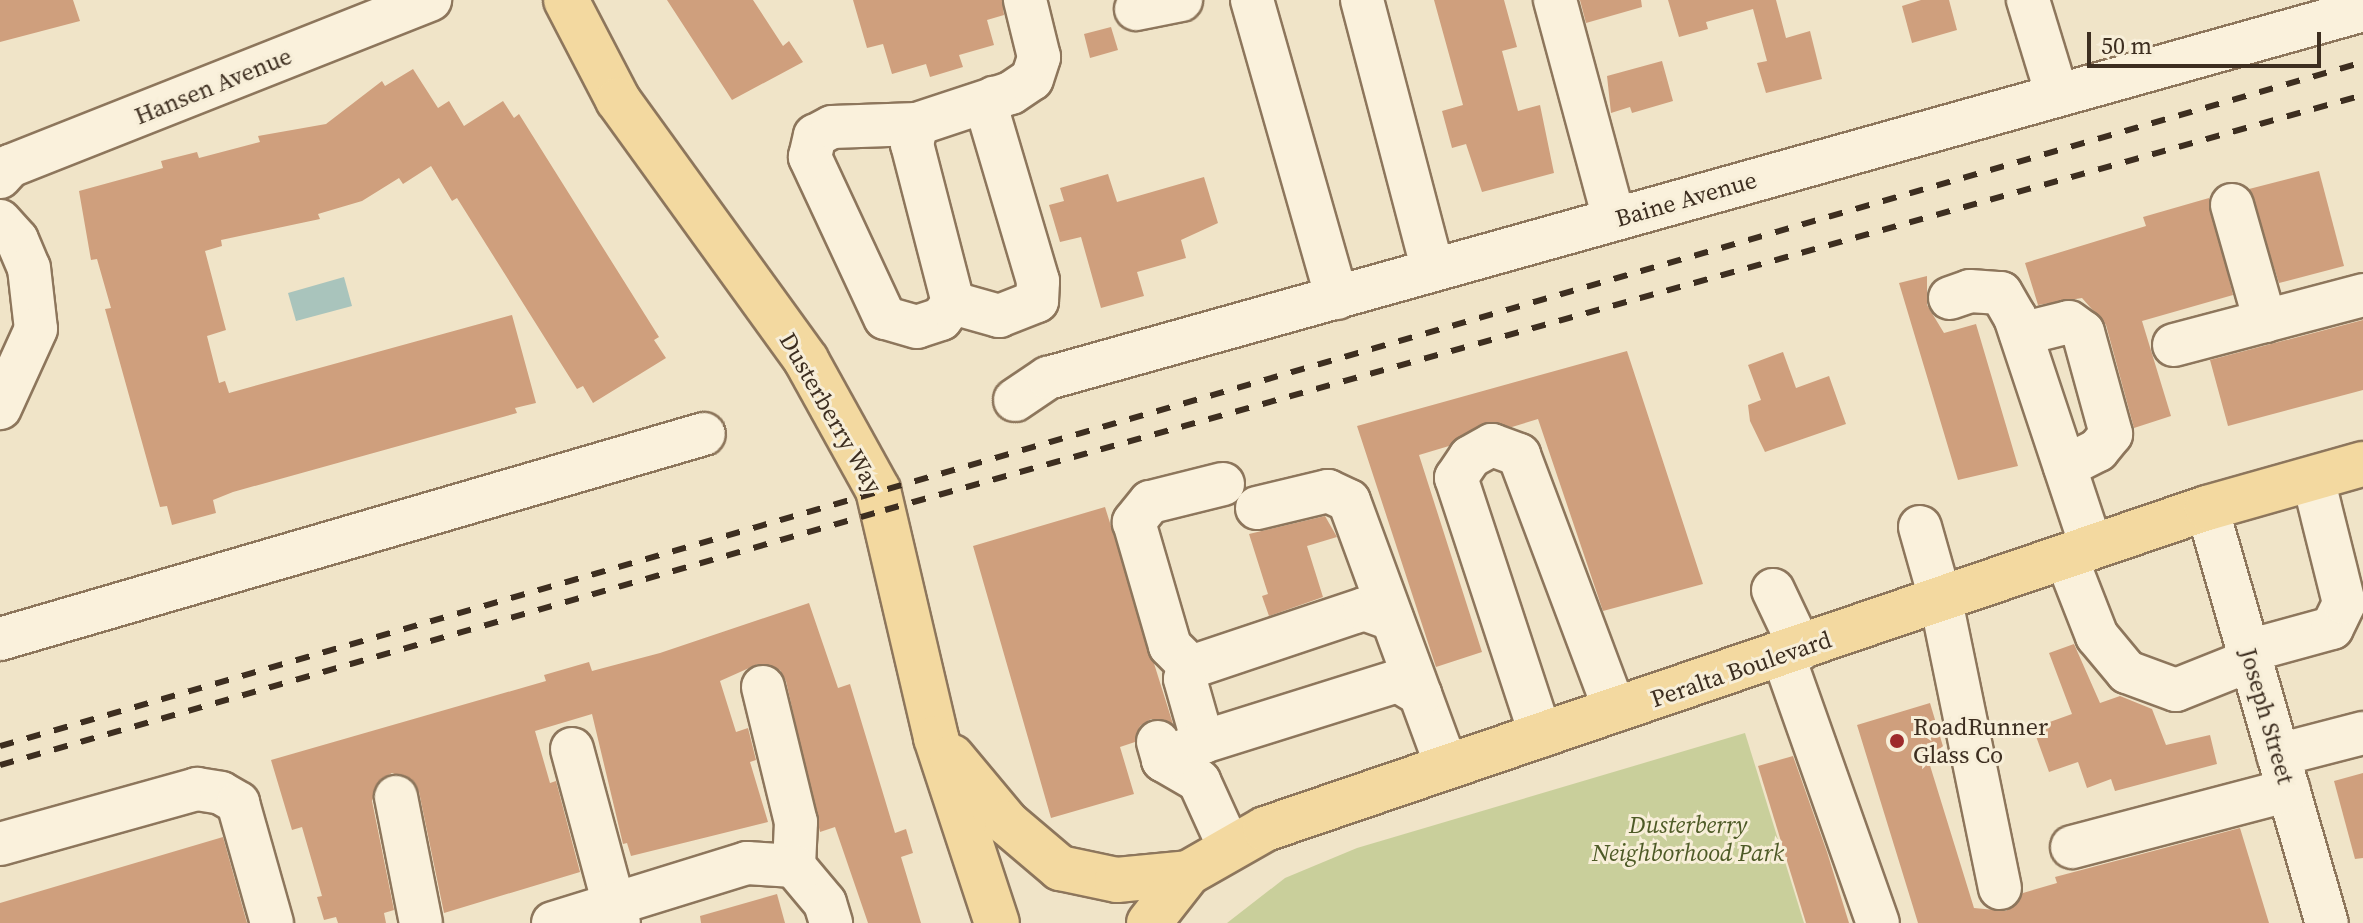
<!DOCTYPE html>
<html>
<head>
<meta charset="utf-8">
<style>
  body { margin:0 }
  #map { position:relative; width:2363px; height:923px; overflow:hidden; background:#f0e4c8; font-family:"Source Serif 4",serif }
  div>[style] { position:absolute }
  .green>* { inset:0; background:#c9cf9b }
  .water>* { inset:0; background:#a9c4bc }
  .building>* { inset:0; background:#cf9f7d }
  .roads { filter:drop-shadow(2px 0 #8d765c) drop-shadow(-2px 0 #8d765c) drop-shadow(0 2px #8d765c) drop-shadow(0 -2px #8d765c) }
  .minor>* { height:42px; margin:-21px; padding:0 21px; transform-origin:21px; border-radius:21px; background:#faf1dc }
  .major>* { height:44px; margin:-22px; padding:0 22px; transform-origin:22px; border-radius:22px; background:#f3d9a0 }
  .rail>* { height:6px; margin-top:-3px; transform-origin:0; background:repeating-linear-gradient(90deg,#3d2e20 0 14px,transparent 0 28px) }
  .dots>* { width:22px; height:22px; translate:-50% -50%; box-sizing:border-box; border:4px solid #f7eed8; border-radius:50% }
  span { translate:-50% -50%; white-space:nowrap; text-align:center; line-height:1.15; -webkit-text-stroke:6px #f7eed8; paint-order:stroke }
  .street-label { font-size:24px; color:#3d2e20 }
  .poi-label { font-size:24px; color:#3d2e20 }
  .left { translate:0 -50%; text-align:left }
  .park-label { font-size:24px; color:#4d5a26; font-style:italic }
  .scale { position:absolute; left:2087px; top:32px; width:234px; height:36px; box-sizing:border-box; border:4px solid #3d2e20; border-top:0; padding-left:10px; font-size:24px; line-height:28px; white-space:nowrap; color:#3d2e20; -webkit-text-stroke:6px #f7eed8; paint-order:stroke }
</style>
</head>
<body>
<div id="map">
  <div class="green">
    <i style="clip-path:polygon(1745px 733px,1804px 923px,1227px 923px,1285px 878px,1357px 848px)"></i>
  </div>
  <div class="water">
    <i style="clip-path:polygon(344px 277px,352px 306px,296px 321px,288px 293px)"></i>
  </div>
  <div class="building">
    <i style="clip-path:polygon(0 0,73px 0,80px 21px,0 42px)"></i>
    <i style="clip-path:polygon(667px 0,753px 0,783px 46px,789px 41px,803px 62px,732px 100px)"></i>
    <i style="clip-path:polygon(853px 0,1002px 0,1004px 15px,987px 20px,994px 45px,959px 55px,963px 67px,930px 77px,926px 64px,892px 74px,883px 44px,867px 48px)"></i>
    <i style="clip-path:polygon(1434px 0,1504px 0,1517px 47px,1502px 51px,1518px 111px,1540px 105px,1554px 173px,1482px 192px,1466px 144px,1452px 148px,1442px 111px,1463px 105px)"></i>
    <i style="clip-path:polygon(1580px 0,1641px 0,1642px 7px,1586px 23px)"></i>
    <i style="clip-path:polygon(1668px 0,1776px 0,1786px 38px,1810px 31px,1822px 79px,1766px 93px,1757px 63px,1767px 61px,1753px 9px,1706px 22px,1708px 29px,1679px 37px)"></i>
    <i style="clip-path:polygon(1921px 0,1949px 0,1957px 30px,1912px 43px,1902px 6px)"></i>
    <i style="clip-path:polygon(1111px 27px,1118px 50px,1090px 58px,1084px 34px)"></i>
    <i style="clip-path:polygon(1662px 61px,1673px 101px,1632px 113px,1630px 107px,1611px 113px,1607px 76px)"></i>
    <i style="clip-path:polygon(413px 69px,438px 108px,449px 101px,464px 126px,503px 101px,514px 118px,519px 114px,659px 337px,654px 340px,666px 358px,593px 403px,583px 386px,577px 389px,457px 198px,452px 201px,431px 166px,403px 184px,399px 178px,362px 201px,318px 214px,320px 219px,221px 240px,222px 246px,205px 251px,226px 330px,207px 336px,219px 383px,225px 381px,229px 393px,512px 315px,536px 403px,515px 408px,517px 413px,233px 492px,213px 500px,216px 513px,172px 525px,167px 506px,160px 507px,105px 309px,111px 308px,97px 259px,91px 260px,79px 191px,163px 168px,161px 161px,197px 152px,199px 158px,260px 142px,258px 136px,326px 124px,382px 81px,385px 86px)"></i>
    <i style="clip-path:polygon(2319px 171px,2344px 266px,2279px 283px,2249px 189px)"></i>
    <i style="clip-path:polygon(1108px 174px,1117px 202px,1204px 177px,1218px 223px,1181px 240px,1186px 258px,1137px 272px,1144px 296px,1101px 308px,1081px 237px,1060px 242px,1049px 205px,1064px 201px,1060px 188px)"></i>
    <i style="clip-path:polygon(2209px 198px,2233px 295px,2142px 321px,2171px 416px,2134px 428px,2106px 325px,2082px 298px,2038px 305px,2025px 263px,2146px 226px,2143px 217px)"></i>
    <i style="clip-path:polygon(1927px 276px,1927px 305px,1944px 333px,1976px 324px,2018px 466px,1958px 480px,1899px 283px)"></i>
    <i style="clip-path:polygon(2363px 320px,2363px 390px,2228px 426px,2210px 360px)"></i>
    <i style="clip-path:polygon(1627px 351px,1703px 584px,1603px 611px,1538px 419px,1512px 427px,1481px 424px,1449px 446px,1419px 455px,1482px 652px,1436px 667px,1357px 426px)"></i>
    <i style="clip-path:polygon(1783px 352px,1796px 388px,1829px 376px,1846px 424px,1765px 452px,1750px 421px,1748px 405px,1761px 400px,1748px 365px)"></i>
    <i style="clip-path:polygon(1105px 507px,1173px 724px,1151px 719px,1140px 726px,1135px 742px,1120px 747px,1134px 794px,1051px 818px,973px 546px)"></i>
    <i style="clip-path:polygon(1325px 516px,1337px 537px,1307px 546px,1323px 597px,1269px 616px,1262px 596px,1268px 594px,1249px 534px)"></i>
    <i style="clip-path:polygon(809px 603px,838px 688px,850px 684px,895px 833px,906px 829px,913px 853px,901px 857px,921px 923px,868px 923px,835px 827px,820px 832px,786px 681px,780px 670px,758px 664px,720px 681px,736px 732px,748px 728px,756px 760px,750px 762px,768px 822px,631px 856px,627px 843px,623px 844px,592px 714px,535px 731px,550px 783px,556px 781px,580px 872px,444px 913px,419px 792px,413px 781px,392px 773px,380px 780px,372px 801px,394px 910px,384px 913px,386px 923px,338px 923px,336px 917px,324px 920px,317px 897px,322px 896px,302px 827px,292px 830px,271px 760px,546px 681px,544px 675px,589px 662px,592px 671px,660px 653px)"></i>
    <i style="clip-path:polygon(2074px 644px,2100px 703px,2120px 696px,2152px 709px,2166px 745px,2210px 735px,2217px 764px,2115px 791px,2111px 779px,2087px 788px,2078px 762px,2049px 772px,2033px 728px,2072px 714px,2049px 653px)"></i>
    <i style="clip-path:polygon(1930px 703px,1945px 753px,1928px 759px,1974px 908px,2006px 911px,2023px 893px,2057px 883px,2055px 877px,2240px 828px,2269px 923px,1918px 923px,1857px 725px)"></i>
    <i style="clip-path:polygon(1793px 756px,1827px 852px,1849px 923px,1806px 923px,1758px 766px)"></i>
    <i style="clip-path:polygon(2363px 773px,2363px 858px,2355px 859px,2334px 781px)"></i>
    <i style="clip-path:polygon(223px 837px,247px 923px,0 923px,0 903px)"></i>
    <i style="clip-path:polygon(777px 894px,785px 923px,701px 923px,700px 916px)"></i>
  </div>
  <div class="roads">
    <div class="minor">
      <i style="left:1252px;top:0;width:310px;rotate:74.1deg"></i>
      <i style="left:1362px;top:0;width:279px;rotate:75.3deg"></i>
      <i style="left:1555px;top:0;width:227px;rotate:74.9deg"></i>
      <i style="left:2028px;top:0;width:99px;rotate:73deg"></i>
      <i style="left:1136px;top:9px;width:46px;rotate:-11.3deg"></i>
      <i style="left:917px;top:124px;width:21px;rotate:104deg"></i>
      <i style="left:912px;top:144px;width:164px;rotate:75.5deg"></i>
      <i style="left:953px;top:303px;width:20px;rotate:127deg"></i>
      <i style="left:941px;top:319px;width:25px;rotate:162deg"></i>
      <i style="left:917px;top:327px;width:33px;rotate:-164deg"></i>
      <i style="left:885px;top:318px;width:178px;rotate:-115deg"></i>
      <i style="left:810px;top:157px;width:22px;rotate:-77deg"></i>
      <i style="left:815px;top:136px;width:19px;rotate:-28deg"></i>
      <i style="left:832px;top:127px;width:85px;rotate:-2deg"></i>
      <i style="left:917px;top:124px;width:99px;rotate:-18.3deg"></i>
      <i style="left:1011px;top:93px;width:25px;rotate:-34deg"></i>
      <i style="left:1032px;top:79px;width:23px;rotate:-72deg"></i>
      <i style="left:1039px;top:57px;width:59px;rotate:-103.8deg"></i>
      <i style="left:0;top:177px;width:15px;rotate:-48deg"></i>
      <i style="left:10px;top:166px;width:452px;rotate:-21.6deg"></i>
      <i style="left:2232px;top:205px;width:121px;rotate:74.1deg"></i>
      <i style="left:0;top:221px;width:25px;rotate:48deg"></i>
      <i style="left:17px;top:240px;width:30px;rotate:67deg"></i>
      <i style="left:29px;top:268px;width:61px;rotate:83.5deg"></i>
      <i style="left:36px;top:329px;width:87px;rotate:114.5deg"></i>
      <i style="left:1950px;top:298px;width:21px;rotate:-19deg"></i>
      <i style="left:1970px;top:291px;width:31px;rotate:4deg"></i>
      <i style="left:2001px;top:293px;width:28px;rotate:60deg"></i>
      <i style="left:2015px;top:317px;width:243px;rotate:71.6deg"></i>
      <i style="left:953px;top:303px;width:48px;rotate:15.8deg"></i>
      <i style="left:999px;top:316px;width:41px;rotate:-21.5deg"></i>
      <i style="left:1037px;top:301px;width:20px;rotate:-87deg"></i>
      <i style="left:1038px;top:281px;width:172px;rotate:-106.5deg"></i>
      <i style="left:989px;top:116px;width:19px;rotate:-74deg"></i>
      <i style="left:2021px;top:334px;width:49px;rotate:-14deg"></i>
      <i style="left:2069px;top:322px;width:17px;rotate:36deg"></i>
      <i style="left:2083px;top:332px;width:106px;rotate:74.6deg"></i>
      <i style="left:2111px;top:434px;width:21px;rotate:129deg"></i>
      <i style="left:2098px;top:450px;width:37px;rotate:153deg"></i>
      <i style="left:2174px;top:345px;width:196px;rotate:-14.8deg"></i>
      <i style="left:1015px;top:400px;width:40px;rotate:-34deg"></i>
      <i style="left:1048px;top:378px;width:1366px;rotate:-15.63deg"></i>
      <i style="left:1223px;top:484px;width:75px;rotate:166.1deg"></i>
      <i style="left:1150px;top:502px;width:26px;rotate:129deg"></i>
      <i style="left:1134px;top:522px;width:129px;rotate:73.8deg"></i>
      <i style="left:1170px;top:646px;width:30px;rotate:45deg"></i>
      <i style="left:1191px;top:667px;width:182px;rotate:-18.5deg"></i>
      <i style="left:1364px;top:609px;width:30px;rotate:20deg"></i>
      <i style="left:1257px;top:508px;width:73px;rotate:-13.5deg"></i>
      <i style="left:1328px;top:491px;width:23px;rotate:25deg"></i>
      <i style="left:1349px;top:501px;width:284px;rotate:69.8deg"></i>
      <i style="left:2207px;top:508px;width:432px;rotate:73.9deg"></i>
      <i style="left:1920px;top:527px;width:77px;rotate:74.2deg"></i>
      <i style="left:1941px;top:601px;width:293px;rotate:78.4deg"></i>
      <i style="left:2066px;top:557px;width:85px;rotate:68.6deg"></i>
      <i style="left:2097px;top:636px;width:47px;rotate:50.2deg"></i>
      <i style="left:2127px;top:672px;width:52px;rotate:20.2deg"></i>
      <i style="left:2176px;top:690px;width:81px;rotate:-21.8deg"></i>
      <i style="left:1773px;top:590px;width:65px;rotate:64.6deg"></i>
      <i style="left:0;top:639px;width:733px;rotate:-16.24deg"></i>
      <i style="left:2248px;top:651px;width:87px;rotate:-15.3deg"></i>
      <i style="left:2332px;top:628px;width:28px;rotate:-64deg"></i>
      <i style="left:2344px;top:603px;width:128px;rotate:-104deg"></i>
      <i style="left:1783px;top:655px;width:284px;rotate:70.5deg"></i>
      <i style="left:1191px;top:667px;width:13px;rotate:117deg"></i>
      <i style="left:1185px;top:679px;width:66px;rotate:74.1deg"></i>
      <i style="left:763px;top:687px;width:139px;rotate:76.3deg"></i>
      <i style="left:796px;top:822px;width:44px;rotate:92.6deg"></i>
      <i style="left:1541px;top:736px;width:272px;rotate:-108.2deg"></i>
      <i style="left:1456px;top:478px;width:25px;rotate:-56deg"></i>
      <i style="left:1470px;top:457px;width:25px;rotate:-29deg"></i>
      <i style="left:1492px;top:445px;width:29px;rotate:20deg"></i>
      <i style="left:1519px;top:455px;width:273px;rotate:69.4deg"></i>
      <i style="left:1158px;top:742px;width:19px;rotate:74deg"></i>
      <i style="left:1163px;top:760px;width:42px;rotate:30.3deg"></i>
      <i style="left:1199px;top:781px;width:75px;rotate:65.5deg"></i>
      <i style="left:572px;top:749px;width:180px;rotate:74.9deg"></i>
      <i style="left:2278px;top:755px;width:88px;rotate:-14.5deg"></i>
      <i style="left:1163px;top:760px;width:44px;rotate:-24.2deg"></i>
      <i style="left:1203px;top:742px;width:204px;rotate:-17.4deg"></i>
      <i style="left:1398px;top:681px;width:26px;rotate:31deg"></i>
      <i style="left:396px;top:797px;width:128px;rotate:78.8deg"></i>
      <i style="left:0;top:844px;width:205px;rotate:-15.6deg"></i>
      <i style="left:197px;top:789px;width:24px;rotate:9deg"></i>
      <i style="left:221px;top:793px;width:20px;rotate:30deg"></i>
      <i style="left:238px;top:803px;width:125px;rotate:74.2deg"></i>
      <i style="left:2072px;top:847px;width:224px;rotate:-14.7deg"></i>
      <i style="left:553px;top:923px;width:203px;rotate:-17.2deg"></i>
      <i style="left:747px;top:863px;width:47px;rotate:3.7deg"></i>
      <i style="left:794px;top:866px;width:48px;rotate:50deg"></i>
      <i style="left:825px;top:903px;width:21px;rotate:73deg"></i>
    </div>
    <div class="major">
      <i style="left:566px;top:0;width:113px;rotate:62.5deg"></i>
      <i style="left:618px;top:100px;width:321px;rotate:54.1deg"></i>
      <i style="left:806px;top:360px;width:149px;rotate:61deg"></i>
      <i style="left:878px;top:490px;width:255px;rotate:76.8deg"></i>
      <i style="left:936px;top:738px;width:195px;rotate:71.8deg"></i>
      <i style="left:952px;top:757px;width:86px;rotate:50.2deg"></i>
      <i style="left:1007px;top:823px;width:70px;rotate:40.3deg"></i>
      <i style="left:1060px;top:868px;width:58px;rotate:11.9deg"></i>
      <i style="left:1117px;top:880px;width:71px;rotate:-5.6deg"></i>
      <i style="left:1149px;top:923px;width:63px;rotate:-52deg"></i>
      <i style="left:1188px;top:873px;width:89px;rotate:-29.7deg"></i>
      <i style="left:1265px;top:829px;width:995px;rotate:-18.82deg"></i>
      <i style="left:2207px;top:508px;width:162px;rotate:-15.8deg"></i>
    </div>
  </div>
  <div class="rail">
    <i style="left:0;top:746px;width:2460px;rotate:-16.14deg"></i>
    <i style="left:0;top:765px;width:921px;rotate:-16.07deg"></i>
    <i style="left:885px;top:510px;width:1535px;rotate:-15.68deg"></i>
  </div>
  <div class="dots">
    <i style="left:1897px;top:741px;background:#9e2a2b"></i>
  </div>
  <div class="street-label">
    <span style="left:213px;top:86px;rotate:-22deg">Hansen Avenue</span>
    <span style="left:1686px;top:199px;rotate:-16deg">Baine Avenue</span>
    <span style="left:831px;top:413px;rotate:60deg">Dusterberry Way</span>
    <span style="left:1741px;top:669px;rotate:-19deg">Peralta Boulevard</span>
    <span style="left:2267px;top:716px;rotate:74deg">Joseph Street</span>
  </div>
  <div class="poi-label">
    <span class="left" style="left:1913px;top:741px">RoadRunner<br>Glass Co</span>
  </div>
  <div class="park-label">
    <span style="left:1688px;top:839px">Dusterberry<br>Neighborhood Park</span>
  </div>
  <div class="scale">50 m</div>
</div>
</body>
</html>
